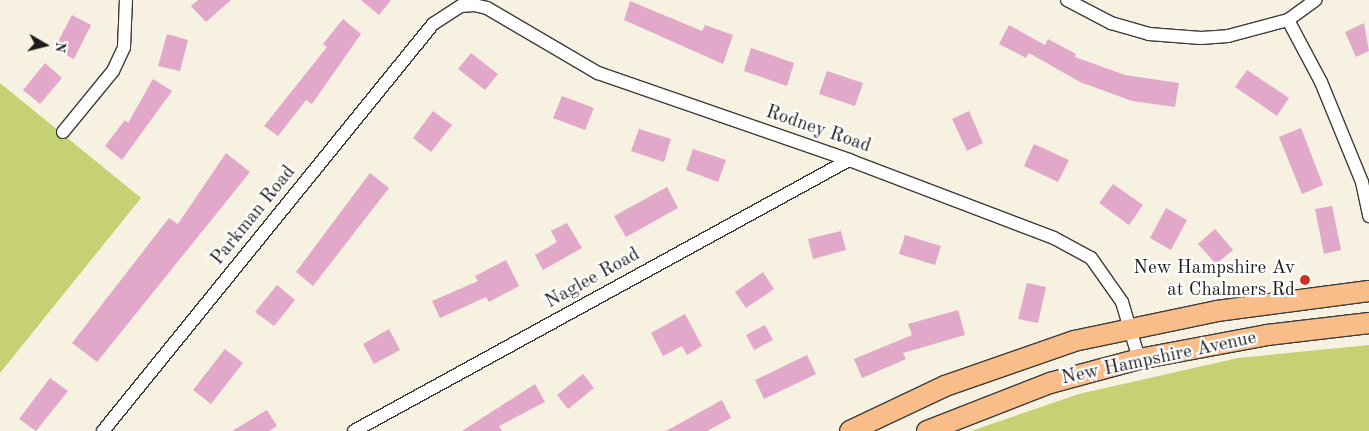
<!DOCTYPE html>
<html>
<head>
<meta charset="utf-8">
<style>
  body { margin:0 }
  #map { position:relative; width:1369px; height:431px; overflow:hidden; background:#f7f1e2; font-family:"Old Standard TT",serif }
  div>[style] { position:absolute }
  .green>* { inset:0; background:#c5d172 }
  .building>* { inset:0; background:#e2a8c9 }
  .roads { filter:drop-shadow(1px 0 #3d3c3a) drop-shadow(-1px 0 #3d3c3a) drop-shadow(0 1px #3d3c3a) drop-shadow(0 -1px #3d3c3a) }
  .street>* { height:12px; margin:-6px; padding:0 6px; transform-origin:6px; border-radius:6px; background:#fff }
  .primary>* { height:20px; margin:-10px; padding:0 10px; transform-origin:10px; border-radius:10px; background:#f8bd88 }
  .dots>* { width:14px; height:14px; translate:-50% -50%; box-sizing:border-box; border:2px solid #fff; border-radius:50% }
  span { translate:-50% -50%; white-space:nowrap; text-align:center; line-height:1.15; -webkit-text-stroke:4.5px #fff; paint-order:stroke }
  .street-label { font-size:19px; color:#1c1c1c }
  .poi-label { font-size:19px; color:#1c1c1c }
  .right { translate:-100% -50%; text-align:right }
  .north { position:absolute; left:20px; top:20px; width:50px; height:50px; -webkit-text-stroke:4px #fff; paint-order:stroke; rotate:98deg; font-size:14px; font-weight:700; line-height:20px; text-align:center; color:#1c1c1c }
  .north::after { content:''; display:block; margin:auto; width:18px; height:22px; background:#1c1c1c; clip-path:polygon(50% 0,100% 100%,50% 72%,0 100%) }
</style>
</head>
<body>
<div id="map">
  <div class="green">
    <i style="clip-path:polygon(0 83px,141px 198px,0 373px)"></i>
    <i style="clip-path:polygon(1369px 345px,1369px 431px,971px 431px,1079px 394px,1238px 358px)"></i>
  </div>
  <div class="building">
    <i style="clip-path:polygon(198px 0,231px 0,206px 22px,191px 6px)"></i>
    <i style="clip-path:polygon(361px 0,391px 0,379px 15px)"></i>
    <i style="clip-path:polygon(630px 1px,702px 31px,705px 25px,733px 35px,723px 64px,624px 20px)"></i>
    <i style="clip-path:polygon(72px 15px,91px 25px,74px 59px,54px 49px)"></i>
    <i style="clip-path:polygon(343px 19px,361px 34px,312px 104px,306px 100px,278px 136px,264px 126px,327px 47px,323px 44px)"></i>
    <i style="clip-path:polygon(1364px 23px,1369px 51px,1356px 57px,1345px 32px)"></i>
    <i style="clip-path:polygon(1009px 25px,1045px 45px,1048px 39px,1076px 54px,1075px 57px,1125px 75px,1179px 83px,1175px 107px,1132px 101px,1080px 82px,1029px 53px,1026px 58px,999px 44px)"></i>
    <i style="clip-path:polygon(167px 34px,188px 40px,180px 71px,158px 66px)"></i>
    <i style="clip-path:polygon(751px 48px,794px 63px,787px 86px,744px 71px)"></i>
    <i style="clip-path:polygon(471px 53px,498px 74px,485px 90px,458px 69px)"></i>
    <i style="clip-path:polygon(45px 63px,62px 78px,40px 104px,23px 90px)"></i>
    <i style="clip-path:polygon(1247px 70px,1289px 98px,1277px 116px,1235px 87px)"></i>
    <i style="clip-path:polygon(827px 71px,863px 83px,855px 106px,819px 94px)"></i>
    <i style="clip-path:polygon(153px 79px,172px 91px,122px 160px,105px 146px,125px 120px,128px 123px)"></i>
    <i style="clip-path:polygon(562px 96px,594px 108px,585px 130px,553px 118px)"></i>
    <i style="clip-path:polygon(433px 111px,452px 125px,431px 152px,413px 138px)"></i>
    <i style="clip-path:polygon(969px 111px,983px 143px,967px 151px,952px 119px)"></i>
    <i style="clip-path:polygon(1301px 128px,1323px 185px,1302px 194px,1279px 137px)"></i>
    <i style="clip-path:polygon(639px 129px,671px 139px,664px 162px,631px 151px)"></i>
    <i style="clip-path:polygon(1034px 144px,1069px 160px,1058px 182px,1024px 166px)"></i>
    <i style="clip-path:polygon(693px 149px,726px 160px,718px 182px,686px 170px)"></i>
    <i style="clip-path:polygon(226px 153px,250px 172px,97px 362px,72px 343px,169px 218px,178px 224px)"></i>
    <i style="clip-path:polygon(370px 173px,389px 188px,313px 286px,296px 272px)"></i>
    <i style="clip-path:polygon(1113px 184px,1143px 205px,1129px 225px,1099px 203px)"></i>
    <i style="clip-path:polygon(667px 187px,678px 208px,626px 237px,614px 216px)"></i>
    <i style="clip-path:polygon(1332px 206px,1341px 250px,1324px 254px,1315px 209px)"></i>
    <i style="clip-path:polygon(1166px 208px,1187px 220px,1171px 250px,1150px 238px)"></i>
    <i style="clip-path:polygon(567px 223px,582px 248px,543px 270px,535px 255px,557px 242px,551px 231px)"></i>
    <i style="clip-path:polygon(1215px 229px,1233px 250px,1216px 264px,1198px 244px)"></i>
    <i style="clip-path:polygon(841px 231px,846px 250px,813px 259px,808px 239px)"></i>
    <i style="clip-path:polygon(905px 235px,941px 246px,935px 265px,899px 254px)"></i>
    <i style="clip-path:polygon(506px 260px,519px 286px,489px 302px,486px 297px,440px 318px,432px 301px,478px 281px,475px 276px)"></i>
    <i style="clip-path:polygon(763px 272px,774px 289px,746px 308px,735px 292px)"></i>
    <i style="clip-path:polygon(1027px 283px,1046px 287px,1038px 323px,1018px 319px)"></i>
    <i style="clip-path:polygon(277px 285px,295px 300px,274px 326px,255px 312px)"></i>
    <i style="clip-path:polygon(958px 310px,965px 335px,903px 353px,906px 359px,862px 378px,854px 359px,912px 335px,908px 324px)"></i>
    <i style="clip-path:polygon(685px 314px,702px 346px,687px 355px,682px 346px,663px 356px,651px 333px)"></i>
    <i style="clip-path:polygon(765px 325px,773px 340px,754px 350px,746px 335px)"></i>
    <i style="clip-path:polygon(389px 329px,400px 350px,374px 364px,363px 344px)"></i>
    <i style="clip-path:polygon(225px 349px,243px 363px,211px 404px,193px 390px)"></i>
    <i style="clip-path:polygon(807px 355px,816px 374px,764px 399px,755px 380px)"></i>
    <i style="clip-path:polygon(583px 374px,594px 388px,568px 409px,557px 395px)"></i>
    <i style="clip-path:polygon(50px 378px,68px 391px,36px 431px,19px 419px)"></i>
    <i style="clip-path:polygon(535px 384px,545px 402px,499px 426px,502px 431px,462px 431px)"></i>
    <i style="clip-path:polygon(722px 400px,731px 418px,707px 431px,666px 431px)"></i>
    <i style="clip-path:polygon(267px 410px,277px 426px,269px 431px,232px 431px)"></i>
  </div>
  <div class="roads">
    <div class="street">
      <i style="left:1067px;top:0;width:50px;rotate:27.6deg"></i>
      <i style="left:1111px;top:23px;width:40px;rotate:16deg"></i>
      <i style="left:1149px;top:34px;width:52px;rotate:4.4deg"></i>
      <i style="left:1201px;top:38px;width:27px;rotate:-4deg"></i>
      <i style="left:1228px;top:36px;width:62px;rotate:-14.9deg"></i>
      <i style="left:1288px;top:20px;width:34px;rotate:-36deg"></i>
      <i style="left:1288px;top:20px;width:70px;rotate:62deg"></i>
      <i style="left:1321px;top:82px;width:108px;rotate:67.7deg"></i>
      <i style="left:1362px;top:182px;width:35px;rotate:78deg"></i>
      <i style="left:63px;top:132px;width:79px;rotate:-50.7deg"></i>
      <i style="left:113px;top:71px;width:26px;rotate:-65deg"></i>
      <i style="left:124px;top:47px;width:47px;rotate:-87.6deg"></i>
      <i style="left:103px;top:431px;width:524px;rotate:-50.96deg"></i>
      <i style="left:433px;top:24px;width:33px;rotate:-33deg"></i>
      <i style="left:461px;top:6px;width:13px;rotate:-4deg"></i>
      <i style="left:474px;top:5px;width:13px;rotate:13deg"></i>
      <i style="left:487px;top:8px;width:129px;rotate:30.4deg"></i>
      <i style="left:598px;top:73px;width:266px;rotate:19.1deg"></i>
      <i style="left:849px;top:160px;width:219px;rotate:20.8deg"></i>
      <i style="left:1054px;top:238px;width:42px;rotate:28.4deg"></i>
      <i style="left:1091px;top:258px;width:54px;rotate:54.8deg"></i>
      <i style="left:1122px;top:302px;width:59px;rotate:73.4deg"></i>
      <i style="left:354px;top:431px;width:564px;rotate:-28.7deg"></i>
    </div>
    <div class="primary">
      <i style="left:850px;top:431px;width:105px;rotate:-25.3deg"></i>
      <i style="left:945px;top:386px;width:137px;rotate:-19.2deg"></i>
      <i style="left:1074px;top:341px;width:146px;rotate:-11.8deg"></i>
      <i style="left:1217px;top:311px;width:153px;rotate:-7.5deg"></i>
      <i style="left:927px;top:431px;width:132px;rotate:-21.3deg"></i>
      <i style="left:1050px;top:383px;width:92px;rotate:-15.1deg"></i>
      <i style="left:1139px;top:359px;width:130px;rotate:-10.6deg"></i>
      <i style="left:1267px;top:335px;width:103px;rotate:-6.7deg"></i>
    </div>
  </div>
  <div class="dots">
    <i style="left:1305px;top:280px;background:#c8321e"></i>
  </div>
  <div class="street-label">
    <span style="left:818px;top:130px;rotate:19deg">Rodney Road</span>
    <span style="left:254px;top:216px;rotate:-51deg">Parkman Road</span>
    <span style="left:593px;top:279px;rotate:-29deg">Naglee Road</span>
    <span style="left:1159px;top:359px;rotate:-12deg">New Hampshire Avenue</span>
  </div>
  <div class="poi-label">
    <span class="right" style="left:1295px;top:280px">New Hampshire Av<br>at Chalmers Rd</span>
  </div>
  <div class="north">N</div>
</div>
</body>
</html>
